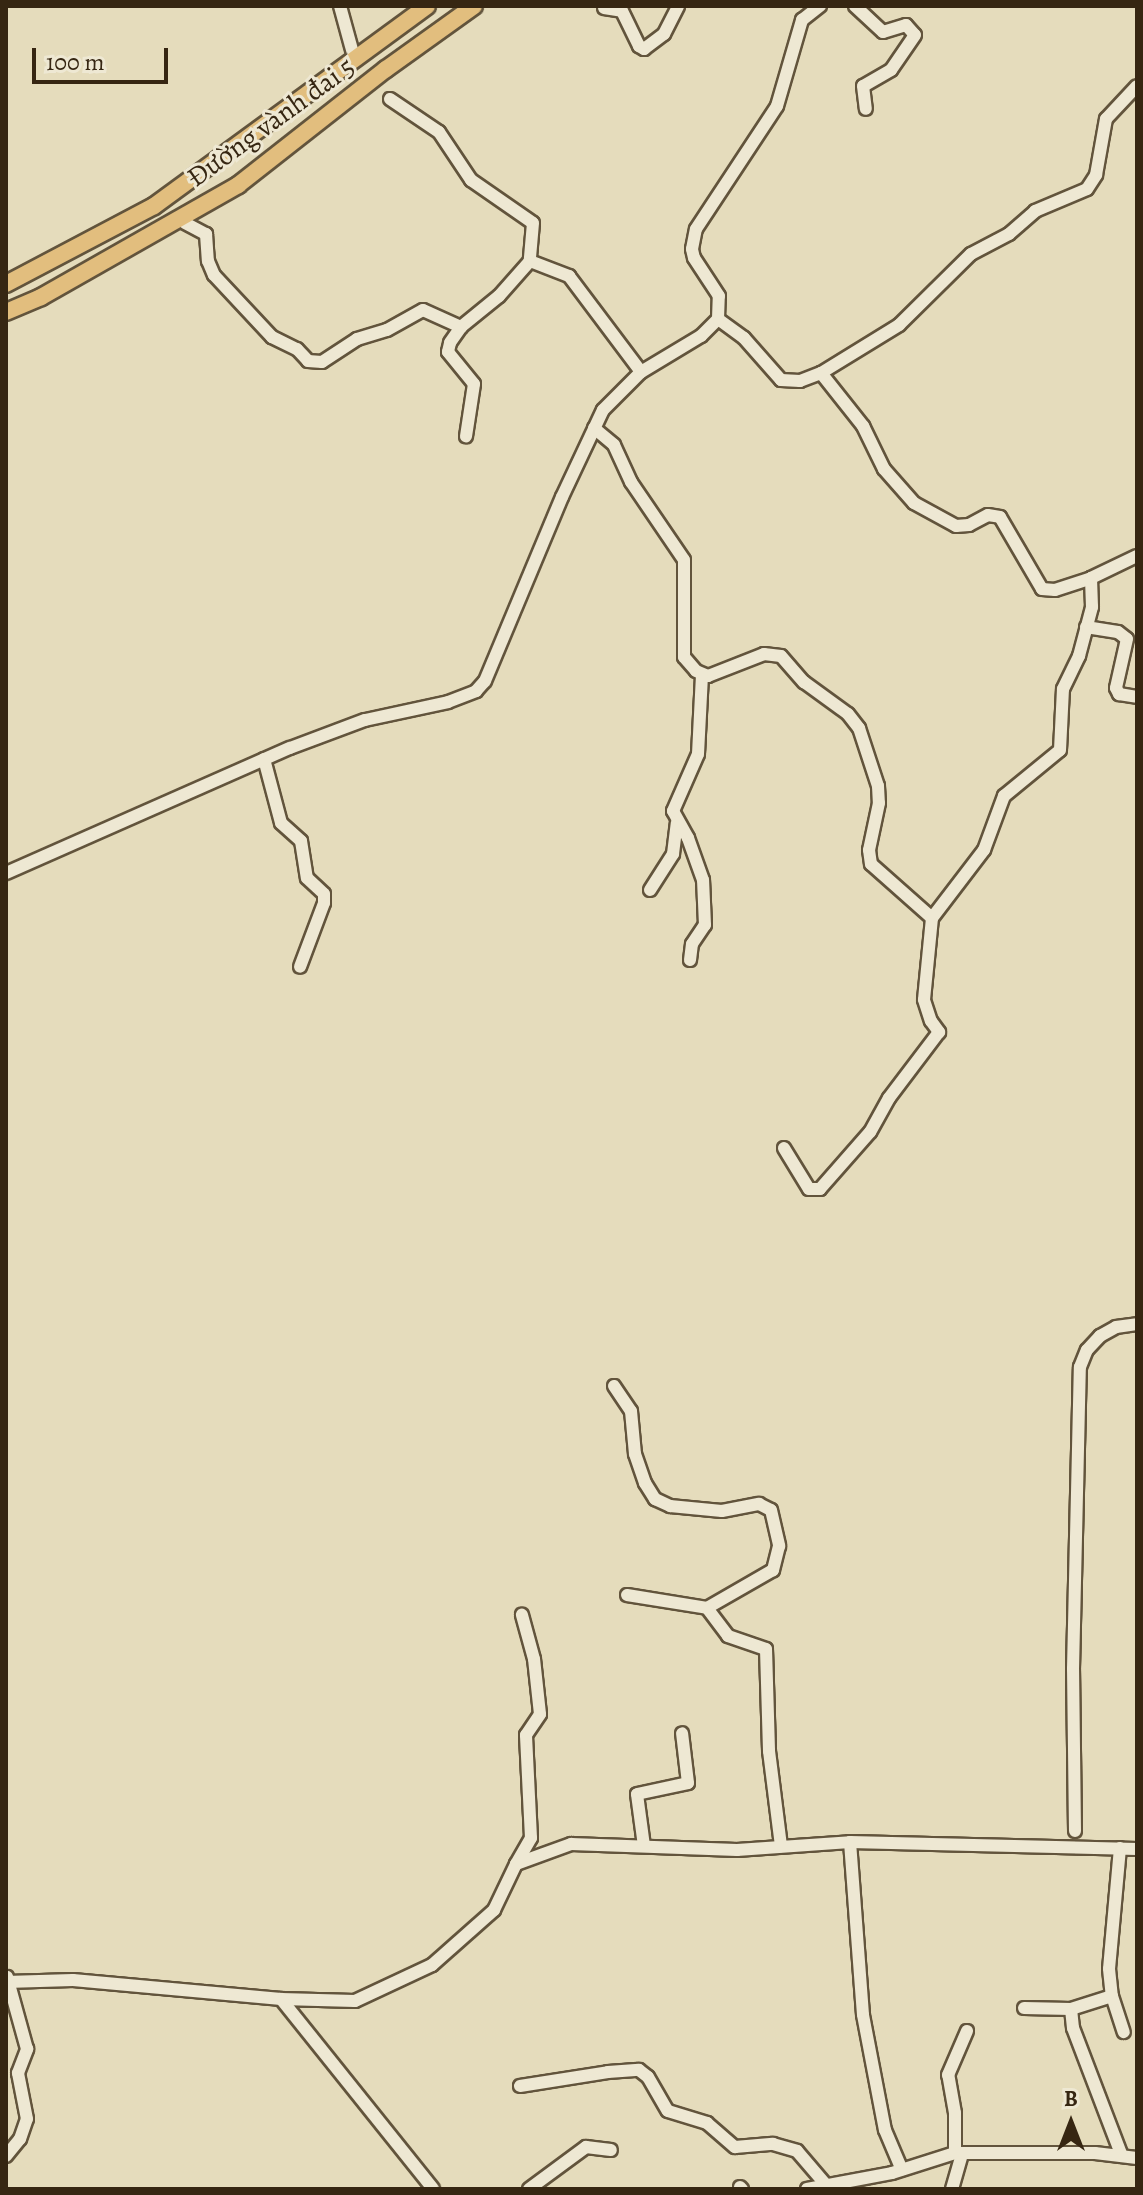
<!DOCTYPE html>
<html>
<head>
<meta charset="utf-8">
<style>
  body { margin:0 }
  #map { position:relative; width:1143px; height:2195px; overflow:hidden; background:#e5dcbc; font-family:Alegreya,serif }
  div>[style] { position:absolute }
  .roads { filter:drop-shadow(2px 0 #62543c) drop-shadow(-2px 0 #62543c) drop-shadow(0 2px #62543c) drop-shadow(0 -2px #62543c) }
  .minor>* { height:12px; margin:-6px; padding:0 6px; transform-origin:6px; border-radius:6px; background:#eee8d3 }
  .major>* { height:16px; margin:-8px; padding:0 8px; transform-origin:8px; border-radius:8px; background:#e2be7e }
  span { translate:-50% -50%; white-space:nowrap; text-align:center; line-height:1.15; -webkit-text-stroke:6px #eee8d3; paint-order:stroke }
  .street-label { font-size:28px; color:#362612 }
  .frame { position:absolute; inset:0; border:8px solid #362612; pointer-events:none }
  .north { position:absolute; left:1031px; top:2083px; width:80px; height:80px; -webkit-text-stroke:6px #eee8d3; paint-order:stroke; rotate:0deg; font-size:22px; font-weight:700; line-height:32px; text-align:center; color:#362612 }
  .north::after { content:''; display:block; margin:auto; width:28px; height:36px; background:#362612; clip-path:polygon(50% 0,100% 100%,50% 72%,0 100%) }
  .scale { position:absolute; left:32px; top:48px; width:136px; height:36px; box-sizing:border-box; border:4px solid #362612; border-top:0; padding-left:10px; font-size:24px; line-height:28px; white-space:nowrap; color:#362612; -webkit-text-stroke:6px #eee8d3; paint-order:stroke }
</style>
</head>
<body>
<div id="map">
  <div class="roads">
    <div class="minor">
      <i style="left:340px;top:6px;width:46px;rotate:74.7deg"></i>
      <i style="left:855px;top:6px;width:38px;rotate:43deg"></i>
      <i style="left:883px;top:32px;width:24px;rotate:-17deg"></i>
      <i style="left:906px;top:25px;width:13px;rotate:48deg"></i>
      <i style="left:915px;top:35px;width:42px;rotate:124.4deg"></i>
      <i style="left:891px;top:70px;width:32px;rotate:150deg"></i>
      <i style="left:863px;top:86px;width:23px;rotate:83deg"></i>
      <i style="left:604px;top:8px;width:18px;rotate:9deg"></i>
      <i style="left:622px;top:11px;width:39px;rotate:64deg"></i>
      <i style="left:639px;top:46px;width:6px;rotate:31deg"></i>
      <i style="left:644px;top:49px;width:25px;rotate:-37deg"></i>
      <i style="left:664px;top:34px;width:31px;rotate:-63deg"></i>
      <i style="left:390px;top:99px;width:59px;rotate:34deg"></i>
      <i style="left:439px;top:132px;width:58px;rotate:56.3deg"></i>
      <i style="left:471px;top:180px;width:75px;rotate:34.7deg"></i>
      <i style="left:533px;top:223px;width:38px;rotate:95deg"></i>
      <i style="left:530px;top:261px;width:47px;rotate:131.5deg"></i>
      <i style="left:499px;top:296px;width:49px;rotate:140.8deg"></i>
      <i style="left:461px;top:327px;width:19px;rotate:125deg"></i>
      <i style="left:450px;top:343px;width:9px;rotate:103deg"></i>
      <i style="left:448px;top:352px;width:41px;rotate:50.9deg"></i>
      <i style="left:474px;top:384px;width:53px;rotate:98.7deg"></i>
      <i style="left:185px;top:223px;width:24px;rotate:28deg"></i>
      <i style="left:206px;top:234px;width:27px;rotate:86deg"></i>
      <i style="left:208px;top:261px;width:15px;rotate:67deg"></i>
      <i style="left:214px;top:275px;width:85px;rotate:46.9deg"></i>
      <i style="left:272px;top:337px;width:28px;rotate:26deg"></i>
      <i style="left:297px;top:349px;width:16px;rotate:47deg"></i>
      <i style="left:308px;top:361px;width:14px;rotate:4deg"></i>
      <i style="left:322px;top:362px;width:42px;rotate:-33.3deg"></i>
      <i style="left:357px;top:339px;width:31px;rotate:-17deg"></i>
      <i style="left:387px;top:330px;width:41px;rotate:-29.1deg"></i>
      <i style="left:423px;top:310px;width:42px;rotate:24.1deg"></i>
      <i style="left:530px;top:261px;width:42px;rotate:21deg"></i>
      <i style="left:569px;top:276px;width:120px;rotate:53.1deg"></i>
      <i style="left:718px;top:319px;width:32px;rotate:36deg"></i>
      <i style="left:744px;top:338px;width:56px;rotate:48.6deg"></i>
      <i style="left:781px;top:380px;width:19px;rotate:3deg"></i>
      <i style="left:800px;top:381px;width:22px;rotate:-21deg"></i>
      <i style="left:821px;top:373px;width:92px;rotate:-31.6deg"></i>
      <i style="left:899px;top:325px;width:101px;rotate:-44.6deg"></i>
      <i style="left:971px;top:254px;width:43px;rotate:-27.8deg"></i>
      <i style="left:1009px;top:234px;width:35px;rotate:-41deg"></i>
      <i style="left:1035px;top:211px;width:56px;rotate:-22.9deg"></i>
      <i style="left:1087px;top:189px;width:17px;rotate:-57deg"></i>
      <i style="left:1096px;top:175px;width:57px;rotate:-79.9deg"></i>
      <i style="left:1106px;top:119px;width:45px;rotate:-46.8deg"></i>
      <i style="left:821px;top:373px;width:68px;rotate:51.6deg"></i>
      <i style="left:863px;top:426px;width:48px;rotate:64deg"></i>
      <i style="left:884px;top:469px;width:45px;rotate:48.6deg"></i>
      <i style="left:914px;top:503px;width:48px;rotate:28.7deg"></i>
      <i style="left:956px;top:526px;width:13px;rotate:-4deg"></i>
      <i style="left:969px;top:525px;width:21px;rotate:-28deg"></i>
      <i style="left:988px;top:515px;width:12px;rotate:9deg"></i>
      <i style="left:1000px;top:517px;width:83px;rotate:59.7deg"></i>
      <i style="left:1042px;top:589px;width:13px;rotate:4deg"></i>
      <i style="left:1055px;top:590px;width:38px;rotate:-18deg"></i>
      <i style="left:1091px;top:578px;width:51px;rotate:-25.6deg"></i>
      <i style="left:594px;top:428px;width:26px;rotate:40deg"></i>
      <i style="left:614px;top:445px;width:41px;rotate:65.3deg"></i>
      <i style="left:631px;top:482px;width:94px;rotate:55.8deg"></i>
      <i style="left:684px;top:560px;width:97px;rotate:90deg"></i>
      <i style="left:684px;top:657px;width:18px;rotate:49deg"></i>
      <i style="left:696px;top:671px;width:13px;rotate:23deg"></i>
      <i style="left:708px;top:676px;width:60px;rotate:-21.4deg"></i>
      <i style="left:764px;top:654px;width:17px;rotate:7deg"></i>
      <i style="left:781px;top:656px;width:35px;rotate:49deg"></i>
      <i style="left:804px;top:682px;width:54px;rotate:36deg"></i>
      <i style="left:848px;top:714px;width:18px;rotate:52deg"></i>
      <i style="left:859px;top:728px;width:61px;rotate:71.9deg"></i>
      <i style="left:878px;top:786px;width:17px;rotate:87deg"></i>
      <i style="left:879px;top:803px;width:48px;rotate:102deg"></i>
      <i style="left:869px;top:850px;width:14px;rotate:82deg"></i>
      <i style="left:871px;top:864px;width:81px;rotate:41.5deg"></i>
      <i style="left:932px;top:918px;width:82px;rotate:95.6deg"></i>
      <i style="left:924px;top:1000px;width:22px;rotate:72deg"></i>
      <i style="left:931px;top:1021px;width:14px;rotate:54deg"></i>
      <i style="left:939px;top:1032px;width:83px;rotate:127.1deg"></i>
      <i style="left:889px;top:1098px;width:39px;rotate:119deg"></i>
      <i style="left:870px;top:1132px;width:76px;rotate:131.3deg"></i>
      <i style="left:820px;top:1189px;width:11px;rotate:180deg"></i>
      <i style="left:809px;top:1189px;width:48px;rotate:-121.4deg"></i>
      <i style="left:1086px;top:627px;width:32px;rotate:9deg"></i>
      <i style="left:1118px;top:632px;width:11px;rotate:38deg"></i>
      <i style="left:1127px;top:639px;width:50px;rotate:102.7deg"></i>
      <i style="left:1116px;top:688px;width:7px;rotate:63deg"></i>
      <i style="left:1119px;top:694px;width:18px;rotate:9deg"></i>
      <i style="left:264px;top:759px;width:66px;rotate:75.1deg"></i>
      <i style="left:281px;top:823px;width:27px;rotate:42deg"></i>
      <i style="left:301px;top:841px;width:37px;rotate:81deg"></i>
      <i style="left:307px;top:878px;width:23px;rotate:43deg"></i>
      <i style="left:324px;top:894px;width:9px;rotate:90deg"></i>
      <i style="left:324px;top:903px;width:68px;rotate:110.6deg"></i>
      <i style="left:6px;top:873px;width:310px;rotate:-23.8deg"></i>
      <i style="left:290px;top:748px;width:80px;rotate:-20.5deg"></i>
      <i style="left:365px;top:720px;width:85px;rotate:-12.2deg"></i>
      <i style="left:448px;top:702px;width:30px;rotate:-21deg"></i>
      <i style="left:476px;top:691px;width:13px;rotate:-48deg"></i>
      <i style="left:485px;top:681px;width:199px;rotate:-67.3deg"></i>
      <i style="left:562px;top:497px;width:96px;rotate:-64.8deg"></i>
      <i style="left:603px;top:410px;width:54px;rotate:-45deg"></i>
      <i style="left:641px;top:372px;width:70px;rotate:-31deg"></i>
      <i style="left:701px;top:336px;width:24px;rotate:-45deg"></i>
      <i style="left:718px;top:319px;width:23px;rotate:-88deg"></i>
      <i style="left:719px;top:296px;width:45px;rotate:-123.3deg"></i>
      <i style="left:694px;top:258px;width:9px;rotate:-103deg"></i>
      <i style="left:692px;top:249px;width:20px;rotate:-79deg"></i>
      <i style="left:696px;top:229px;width:147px;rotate:-56.6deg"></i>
      <i style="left:777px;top:106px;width:90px;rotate:-73.8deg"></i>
      <i style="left:802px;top:20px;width:23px;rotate:-38deg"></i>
      <i style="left:650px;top:890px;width:43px;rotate:-57.4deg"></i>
      <i style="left:673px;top:854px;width:31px;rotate:-83deg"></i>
      <i style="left:932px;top:918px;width:86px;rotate:-52.6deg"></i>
      <i style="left:984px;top:850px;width:58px;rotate:-69.7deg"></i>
      <i style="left:1004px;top:796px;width:72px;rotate:-39.4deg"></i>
      <i style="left:1060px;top:750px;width:61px;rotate:-87.2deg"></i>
      <i style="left:1063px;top:689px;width:37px;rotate:-64deg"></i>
      <i style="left:1079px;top:656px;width:51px;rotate:-75.1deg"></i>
      <i style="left:1092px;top:607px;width:29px;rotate:-92deg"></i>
      <i style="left:690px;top:960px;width:16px;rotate:-83deg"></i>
      <i style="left:692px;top:944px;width:23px;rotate:-56deg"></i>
      <i style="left:705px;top:925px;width:45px;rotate:-92.5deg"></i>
      <i style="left:703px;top:880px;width:45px;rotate:-109.7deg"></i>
      <i style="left:688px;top:838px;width:31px;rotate:-119deg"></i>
      <i style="left:673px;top:811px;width:62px;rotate:-66.3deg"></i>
      <i style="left:698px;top:754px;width:79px;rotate:-87.1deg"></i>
      <i style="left:614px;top:1386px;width:30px;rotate:56deg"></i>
      <i style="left:631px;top:1411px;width:43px;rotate:84.7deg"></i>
      <i style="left:635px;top:1454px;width:31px;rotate:71deg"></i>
      <i style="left:645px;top:1483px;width:19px;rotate:58deg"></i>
      <i style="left:655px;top:1499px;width:17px;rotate:25deg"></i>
      <i style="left:670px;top:1506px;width:52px;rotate:5.5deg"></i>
      <i style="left:722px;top:1511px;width:38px;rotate:-11deg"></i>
      <i style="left:759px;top:1504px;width:13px;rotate:27deg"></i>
      <i style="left:771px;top:1510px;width:37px;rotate:77deg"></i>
      <i style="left:779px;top:1546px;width:25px;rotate:104deg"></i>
      <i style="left:773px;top:1570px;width:76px;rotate:150.1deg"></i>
      <i style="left:627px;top:1595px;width:81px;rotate:9.2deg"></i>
      <i style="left:707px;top:1608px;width:35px;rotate:53deg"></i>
      <i style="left:728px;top:1636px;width:40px;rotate:18.9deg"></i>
      <i style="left:766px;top:1649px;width:102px;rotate:88.3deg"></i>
      <i style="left:769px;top:1751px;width:96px;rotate:82.8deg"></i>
      <i style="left:1075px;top:1831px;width:162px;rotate:-90.7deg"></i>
      <i style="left:1073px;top:1669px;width:302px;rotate:-88.7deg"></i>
      <i style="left:1080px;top:1367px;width:18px;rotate:-68deg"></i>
      <i style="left:1087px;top:1350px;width:19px;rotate:-47deg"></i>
      <i style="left:1100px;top:1336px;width:18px;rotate:-29deg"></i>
      <i style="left:1116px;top:1327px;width:21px;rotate:-8deg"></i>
      <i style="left:850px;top:1842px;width:173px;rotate:85.7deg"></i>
      <i style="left:863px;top:2015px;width:117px;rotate:79.2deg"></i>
      <i style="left:885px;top:2130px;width:43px;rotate:67deg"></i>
      <i style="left:644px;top:1846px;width:52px;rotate:-97.7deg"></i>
      <i style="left:637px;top:1794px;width:52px;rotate:-12.2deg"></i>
      <i style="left:688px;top:1783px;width:50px;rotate:-96.8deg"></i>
      <i style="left:1120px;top:1848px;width:121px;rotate:95.2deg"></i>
      <i style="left:1109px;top:1969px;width:27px;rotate:84deg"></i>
      <i style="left:1112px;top:1996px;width:38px;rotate:72deg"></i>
      <i style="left:516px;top:1864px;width:30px;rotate:-60deg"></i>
      <i style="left:531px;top:1838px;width:103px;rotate:-92.8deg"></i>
      <i style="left:526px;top:1735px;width:25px;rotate:-56deg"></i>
      <i style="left:540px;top:1714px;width:55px;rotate:-96.2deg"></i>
      <i style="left:534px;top:1659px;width:46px;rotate:-105.3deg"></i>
      <i style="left:6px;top:1982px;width:67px;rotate:-1.7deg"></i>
      <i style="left:73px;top:1980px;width:209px;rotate:5.2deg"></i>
      <i style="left:281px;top:1999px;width:74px;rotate:1.5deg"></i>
      <i style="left:355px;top:2001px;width:85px;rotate:-25.1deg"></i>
      <i style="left:432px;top:1965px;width:83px;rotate:-41.6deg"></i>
      <i style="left:494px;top:1910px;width:51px;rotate:-64.4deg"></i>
      <i style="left:516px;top:1864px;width:59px;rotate:-20deg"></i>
      <i style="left:571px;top:1844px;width:166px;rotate:2.1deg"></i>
      <i style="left:737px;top:1850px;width:113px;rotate:-4deg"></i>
      <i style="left:850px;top:1842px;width:287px;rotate:1.4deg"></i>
      <i style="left:281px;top:1999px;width:243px;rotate:51.3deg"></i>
      <i style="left:1024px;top:2008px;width:47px;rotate:1.2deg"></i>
      <i style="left:1071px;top:2009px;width:43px;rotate:-17.6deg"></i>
      <i style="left:1071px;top:2009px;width:19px;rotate:84deg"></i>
      <i style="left:1073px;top:2028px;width:137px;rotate:69.1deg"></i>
      <i style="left:520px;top:2086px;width:89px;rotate:-9deg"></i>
      <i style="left:608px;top:2072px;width:31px;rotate:-4deg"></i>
      <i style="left:639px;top:2070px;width:11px;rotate:38deg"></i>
      <i style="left:648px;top:2077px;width:39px;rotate:60deg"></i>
      <i style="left:668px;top:2111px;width:41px;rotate:17.1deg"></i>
      <i style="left:707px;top:2123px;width:37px;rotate:41deg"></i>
      <i style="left:735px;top:2147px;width:38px;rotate:-5deg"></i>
      <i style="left:773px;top:2144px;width:25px;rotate:16deg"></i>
      <i style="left:797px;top:2151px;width:45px;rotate:49.5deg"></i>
      <i style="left:955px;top:2153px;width:40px;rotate:-90deg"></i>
      <i style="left:955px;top:2113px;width:39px;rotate:-100deg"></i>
      <i style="left:948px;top:2075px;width:48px;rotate:-66.6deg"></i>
      <i style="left:6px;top:2156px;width:22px;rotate:-51deg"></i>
      <i style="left:20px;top:2139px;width:21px;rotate:-71deg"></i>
      <i style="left:27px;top:2119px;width:47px;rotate:-101.1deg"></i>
      <i style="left:18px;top:2073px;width:26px;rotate:-69deg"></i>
      <i style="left:27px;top:2049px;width:75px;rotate:-105.5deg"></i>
      <i style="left:740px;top:2187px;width:3px;rotate:45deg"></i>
      <i style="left:529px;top:2189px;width:71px;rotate:-36.4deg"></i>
      <i style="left:586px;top:2147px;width:25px;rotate:7deg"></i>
      <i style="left:807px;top:2189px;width:86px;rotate:-10.7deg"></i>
      <i style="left:892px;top:2173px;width:66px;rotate:-17.6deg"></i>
      <i style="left:955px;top:2153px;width:140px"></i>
      <i style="left:1095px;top:2153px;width:42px;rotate:6.8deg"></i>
      <i style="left:952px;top:2189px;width:37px;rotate:-74deg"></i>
    </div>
    <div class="major">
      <i style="left:6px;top:284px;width:167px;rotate:-27.8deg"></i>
      <i style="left:154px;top:206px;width:338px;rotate:-36.2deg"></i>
      <i style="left:6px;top:312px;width:38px;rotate:-23deg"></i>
      <i style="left:41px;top:297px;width:227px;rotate:-29.6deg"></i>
      <i style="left:238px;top:185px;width:188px;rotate:-38.1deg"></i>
      <i style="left:386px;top:69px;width:108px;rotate:-35.6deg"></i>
    </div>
  </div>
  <div class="street-label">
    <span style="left:271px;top:122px;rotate:-36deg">Đường vành đai 5</span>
  </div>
  <div class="frame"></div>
  <div class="north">B</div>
  <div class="scale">100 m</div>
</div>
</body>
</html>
